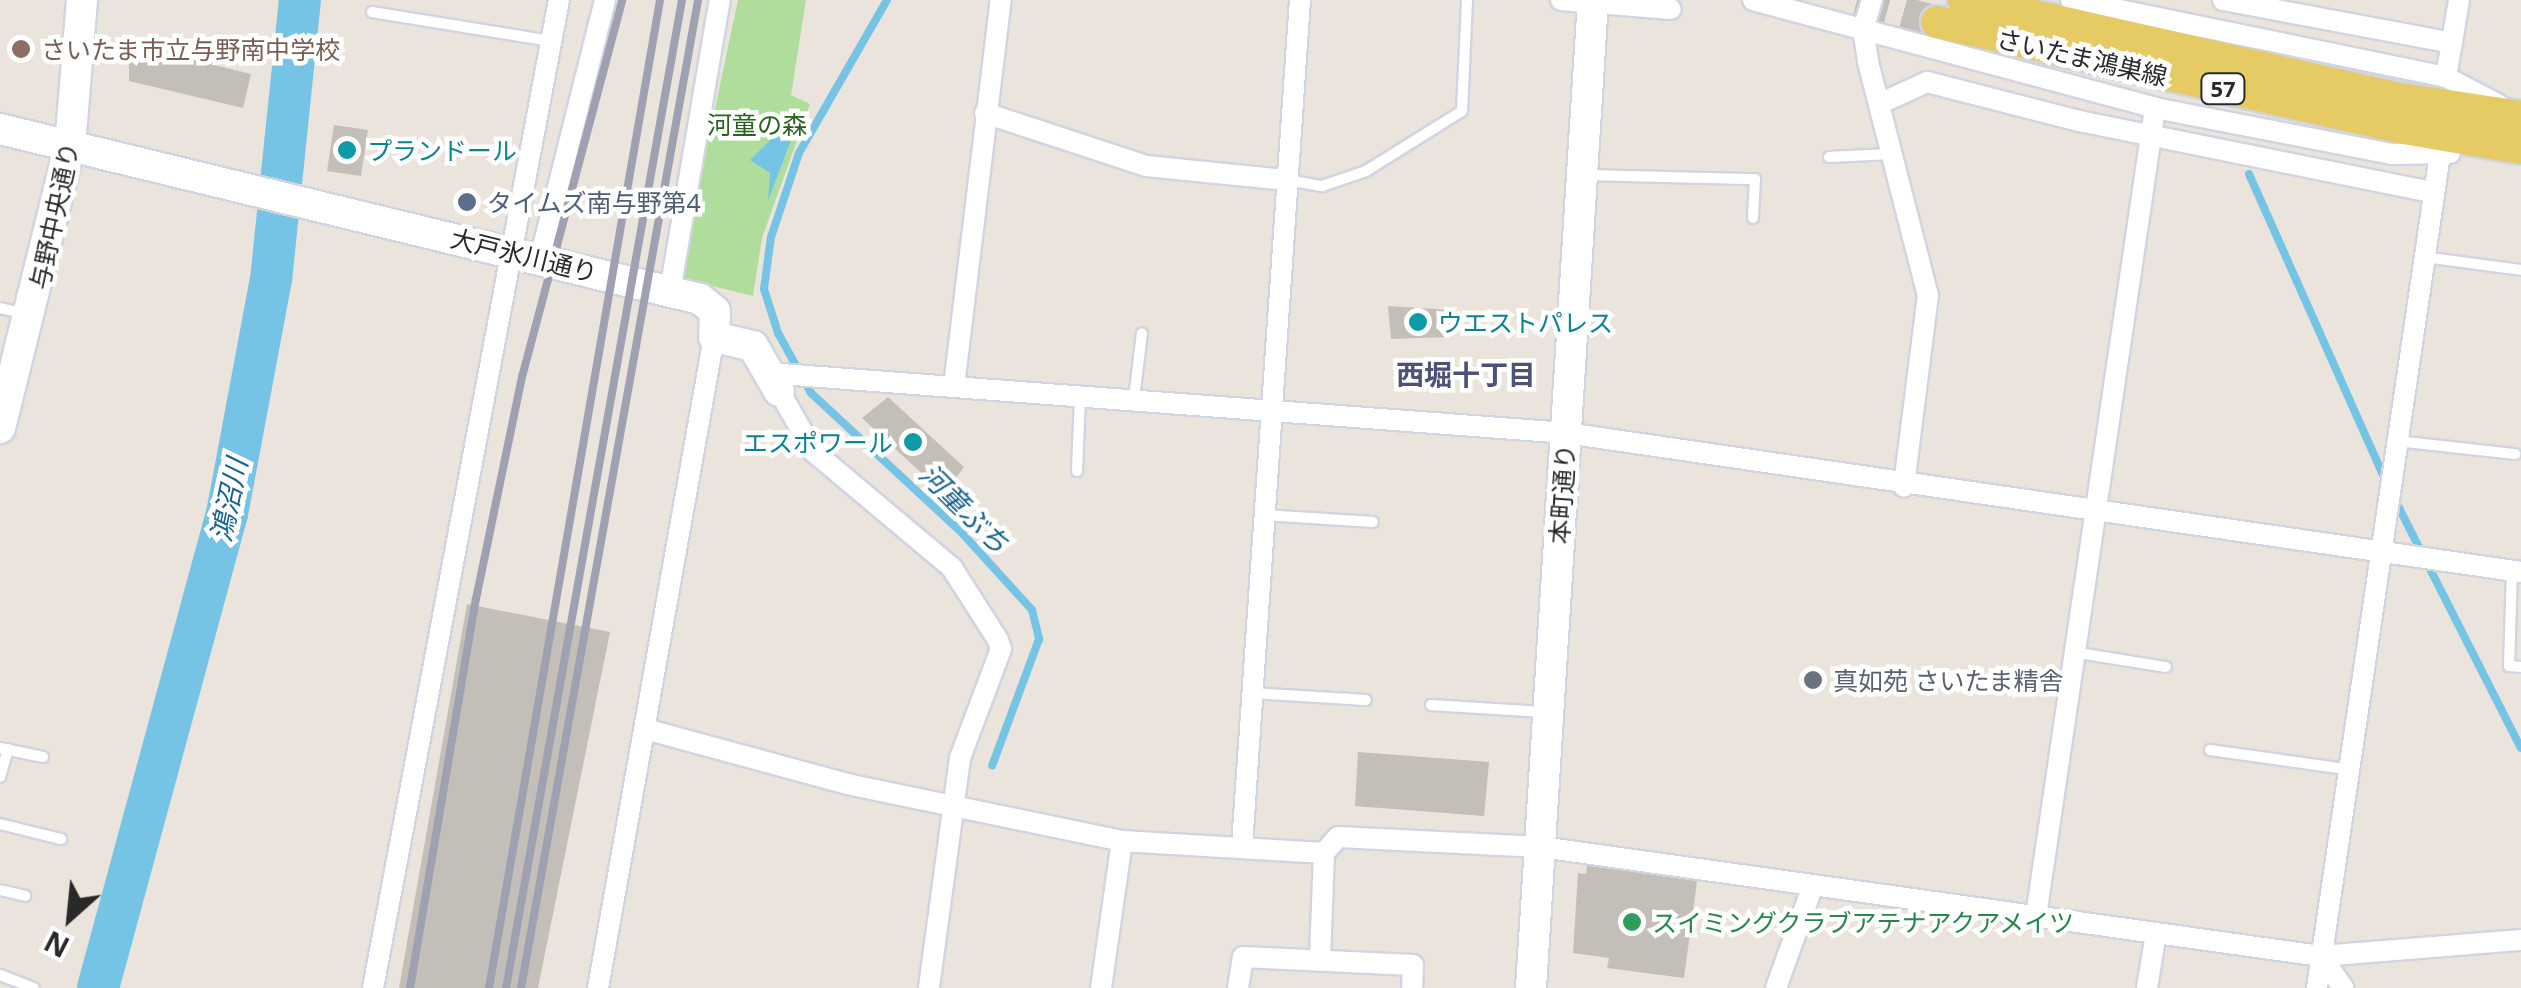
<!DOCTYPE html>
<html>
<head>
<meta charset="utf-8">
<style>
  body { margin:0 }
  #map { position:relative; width:2521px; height:988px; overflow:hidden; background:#eae4dc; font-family:"Noto Sans","Noto Sans JP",sans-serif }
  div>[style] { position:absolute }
  .green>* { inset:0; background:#b0dd9c }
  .water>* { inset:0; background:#76c4e5 }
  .stream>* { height:8px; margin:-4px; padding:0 4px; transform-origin:4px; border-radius:4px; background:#76c4e5 }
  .river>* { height:42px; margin:-21px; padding:0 21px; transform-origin:21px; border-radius:21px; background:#76c4e5 }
  .building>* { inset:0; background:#c3beb7 }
  .primary-tunnel>* { height:32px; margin-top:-16px; transform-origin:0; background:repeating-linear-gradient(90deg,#c3bfb8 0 32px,transparent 0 48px) }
  .roads { filter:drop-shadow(2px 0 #d1d4e1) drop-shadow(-2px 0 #d1d4e1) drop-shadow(0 2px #d1d4e1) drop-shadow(0 -2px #d1d4e1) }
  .lane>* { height:10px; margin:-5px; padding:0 5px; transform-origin:5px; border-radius:5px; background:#fff }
  .street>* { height:20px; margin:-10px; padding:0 10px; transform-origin:10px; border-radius:10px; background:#fff }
  .secondary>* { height:30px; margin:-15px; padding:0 15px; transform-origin:15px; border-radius:15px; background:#fff }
  .primary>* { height:32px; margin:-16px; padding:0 16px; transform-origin:16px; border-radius:16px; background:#e6cb65 }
  .rail>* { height:8px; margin:-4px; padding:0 4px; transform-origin:4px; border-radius:4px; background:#9fa1b2 }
  .dots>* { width:28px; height:28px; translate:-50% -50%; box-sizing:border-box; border:5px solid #fff; border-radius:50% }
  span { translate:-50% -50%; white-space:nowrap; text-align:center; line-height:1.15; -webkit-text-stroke:9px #fff; paint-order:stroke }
  .shield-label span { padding:2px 8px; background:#fff; border:2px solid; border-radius:8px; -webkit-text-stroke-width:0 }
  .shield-label { font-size:22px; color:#292929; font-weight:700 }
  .education-label { font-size:25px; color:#785e54 }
  .left { translate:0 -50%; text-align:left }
  .street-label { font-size:25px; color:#292929 }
  .park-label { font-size:25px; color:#2b601f }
  .culture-label { font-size:25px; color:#0d838f }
  .right { translate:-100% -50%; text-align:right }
  .service-label { font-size:25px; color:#4e5e75 }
  .worship-label { font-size:25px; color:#5b616d }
  .leisure-label { font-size:25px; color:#27864d }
  .neighbourhood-label { font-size:28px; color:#4d5376; font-weight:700 }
  .water-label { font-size:28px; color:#17628f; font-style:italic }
  .north { position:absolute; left:20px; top:868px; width:100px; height:100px; -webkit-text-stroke:8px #fff; paint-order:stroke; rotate:207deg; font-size:28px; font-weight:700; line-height:40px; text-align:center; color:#292929 }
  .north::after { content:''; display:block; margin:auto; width:35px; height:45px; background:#292929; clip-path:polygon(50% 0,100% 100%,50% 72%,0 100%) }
</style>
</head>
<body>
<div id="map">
  <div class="green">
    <i style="clip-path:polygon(738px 0,806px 0,791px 95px,810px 104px,762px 238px,753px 296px,679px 278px)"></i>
  </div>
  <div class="water">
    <i style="clip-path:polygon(792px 119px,798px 122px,768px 201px,770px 173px,750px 160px)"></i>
  </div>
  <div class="stream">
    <i style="left:887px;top:0;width:177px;rotate:119.9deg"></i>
    <i style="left:799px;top:153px;width:89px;rotate:108.4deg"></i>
    <i style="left:771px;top:237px;width:52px;rotate:97.7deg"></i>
    <i style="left:764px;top:289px;width:46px;rotate:72.3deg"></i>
    <i style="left:778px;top:333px;width:68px;rotate:61.2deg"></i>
    <i style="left:811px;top:393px;width:206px;rotate:42.8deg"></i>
    <i style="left:962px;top:533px;width:104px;rotate:47.7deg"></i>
    <i style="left:1032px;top:610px;width:30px;rotate:76deg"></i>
    <i style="left:1039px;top:639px;width:135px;rotate:110.3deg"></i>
    <i style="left:2249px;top:174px;width:336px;rotate:66deg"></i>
    <i style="left:2394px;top:498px;width:280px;rotate:63.1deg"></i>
  </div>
  <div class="river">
    <i style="left:98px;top:988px;width:491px;rotate:-74.8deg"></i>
    <i style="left:227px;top:514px;width:238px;rotate:-79.4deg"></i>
    <i style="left:271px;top:280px;width:281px;rotate:-84.1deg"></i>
  </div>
  <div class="building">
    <i style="clip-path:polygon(137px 46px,251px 74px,243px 108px,129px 81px,129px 51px)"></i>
    <i style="clip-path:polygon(334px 125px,368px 130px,361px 176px,327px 171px)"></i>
    <i style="clip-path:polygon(1388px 306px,1449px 310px,1447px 337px,1391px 339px)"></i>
    <i style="clip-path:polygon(888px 397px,964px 467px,944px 494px,862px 418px)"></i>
    <i style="clip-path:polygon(467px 604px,610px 632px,538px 988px,399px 988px)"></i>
    <i style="clip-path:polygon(1358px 752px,1489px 762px,1484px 816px,1355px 806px)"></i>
    <i style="clip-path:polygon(1587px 865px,1697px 881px,1684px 978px,1607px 968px,1609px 958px,1573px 953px,1578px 873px,1586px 874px)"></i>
  </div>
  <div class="primary-tunnel">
    <i style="left:1857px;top:0;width:83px;rotate:15.4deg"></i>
  </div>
  <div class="roads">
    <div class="lane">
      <i style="left:372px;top:12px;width:181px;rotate:9.2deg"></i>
      <i style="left:1829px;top:157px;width:62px;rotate:-2.8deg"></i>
      <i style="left:1586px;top:175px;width:169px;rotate:1.4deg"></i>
      <i style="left:1755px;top:179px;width:39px;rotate:93deg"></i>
      <i style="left:1287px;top:180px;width:36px;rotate:10deg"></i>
      <i style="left:1322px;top:186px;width:46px;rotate:-18.8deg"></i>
      <i style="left:1366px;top:171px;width:113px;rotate:-32deg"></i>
      <i style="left:1462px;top:111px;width:111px;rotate:-87.4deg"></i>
      <i style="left:2424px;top:257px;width:98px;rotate:7.6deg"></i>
      <i style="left:0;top:308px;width:27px;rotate:13deg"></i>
      <i style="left:1134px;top:398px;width:65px;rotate:-83deg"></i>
      <i style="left:2397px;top:441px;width:119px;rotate:6.3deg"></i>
      <i style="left:1077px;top:471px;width:74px;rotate:-87.7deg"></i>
      <i style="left:1264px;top:515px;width:109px;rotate:3.7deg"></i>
      <i style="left:2512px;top:571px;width:95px;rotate:91.8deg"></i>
      <i style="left:2509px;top:666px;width:12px;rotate:5deg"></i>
      <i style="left:2073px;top:652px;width:94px;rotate:9.2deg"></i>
      <i style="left:1252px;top:693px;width:114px;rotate:3.5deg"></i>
      <i style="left:1431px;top:705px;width:112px;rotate:3.6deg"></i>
      <i style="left:0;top:748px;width:44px;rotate:11.8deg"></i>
      <i style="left:2210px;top:750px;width:137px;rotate:8deg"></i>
      <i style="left:0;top:777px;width:29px;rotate:-74deg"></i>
      <i style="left:0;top:824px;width:63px;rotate:13.8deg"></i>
      <i style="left:0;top:890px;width:26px;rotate:13deg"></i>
      <i style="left:0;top:975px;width:36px;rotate:21deg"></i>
    </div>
    <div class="street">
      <i style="left:1561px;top:0;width:110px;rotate:4.7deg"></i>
      <i style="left:1753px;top:0;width:416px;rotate:15deg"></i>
      <i style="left:2155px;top:108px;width:240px;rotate:11deg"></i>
      <i style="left:2391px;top:154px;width:59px;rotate:-1deg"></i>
      <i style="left:1872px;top:0;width:30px;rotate:107deg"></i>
      <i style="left:1863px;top:29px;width:33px;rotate:81deg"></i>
      <i style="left:1868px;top:62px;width:241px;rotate:75.6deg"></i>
      <i style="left:1928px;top:295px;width:193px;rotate:97.2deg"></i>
      <i style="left:2071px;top:0;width:383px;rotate:11.6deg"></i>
      <i style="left:2446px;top:77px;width:60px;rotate:27.8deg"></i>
      <i style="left:2223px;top:0;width:233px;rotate:10.6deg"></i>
      <i style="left:2446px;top:77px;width:78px;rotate:-80.4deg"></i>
      <i style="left:1879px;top:104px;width:53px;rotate:-24.6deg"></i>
      <i style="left:1927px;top:82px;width:157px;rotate:14.4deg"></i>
      <i style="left:2079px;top:121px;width:360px;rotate:11.4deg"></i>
      <i style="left:985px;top:113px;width:169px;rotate:18.2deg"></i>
      <i style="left:1146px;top:166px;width:142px;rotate:5.7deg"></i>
      <i style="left:540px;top:259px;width:267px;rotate:-75.9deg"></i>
      <i style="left:670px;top:291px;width:295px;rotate:-80.3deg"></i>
      <i style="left:767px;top:373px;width:801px;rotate:4.29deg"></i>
      <i style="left:1566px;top:433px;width:965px;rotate:8.28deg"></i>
      <i style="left:954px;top:386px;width:389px;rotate:-83.1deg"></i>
      <i style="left:779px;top:391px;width:70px;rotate:60.2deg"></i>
      <i style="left:814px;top:452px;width:180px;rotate:40deg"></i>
      <i style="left:952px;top:568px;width:85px;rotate:57.4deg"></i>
      <i style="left:998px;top:640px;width:9px;rotate:72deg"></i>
      <i style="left:1001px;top:649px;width:116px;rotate:110.6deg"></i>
      <i style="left:960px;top:758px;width:232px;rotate:97.7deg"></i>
      <i style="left:645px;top:729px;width:209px;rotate:15.2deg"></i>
      <i style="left:847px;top:784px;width:281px;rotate:11.7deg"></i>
      <i style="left:1122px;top:841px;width:202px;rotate:3.4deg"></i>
      <i style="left:1324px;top:853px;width:21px;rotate:-49deg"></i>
      <i style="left:1338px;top:837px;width:203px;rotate:2.8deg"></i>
      <i style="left:1541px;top:847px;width:788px;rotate:7.96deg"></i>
      <i style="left:2321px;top:956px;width:201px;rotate:-4.6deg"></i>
      <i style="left:1242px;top:846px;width:848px;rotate:-86.08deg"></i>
      <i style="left:2036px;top:916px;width:817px;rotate:-81.62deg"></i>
      <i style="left:2321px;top:956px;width:39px;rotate:55deg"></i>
      <i style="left:1320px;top:957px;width:104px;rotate:-87.8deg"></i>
      <i style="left:373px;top:988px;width:1005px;rotate:-79.34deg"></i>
      <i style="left:598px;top:988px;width:661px;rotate:-79.9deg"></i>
      <i style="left:1101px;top:988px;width:148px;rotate:-81.9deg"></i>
      <i style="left:1238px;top:988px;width:31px;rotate:-81deg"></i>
      <i style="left:1243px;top:957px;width:170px;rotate:2.7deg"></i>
      <i style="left:1413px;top:965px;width:23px;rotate:92deg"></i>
      <i style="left:1776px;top:988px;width:109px;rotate:-70.2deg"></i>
      <i style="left:2147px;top:988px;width:56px;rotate:-80.7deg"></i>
      <i style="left:2317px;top:988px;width:843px;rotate:-81.61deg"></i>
    </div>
    <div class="secondary">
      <i style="left:0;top:129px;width:720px;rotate:13.65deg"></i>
      <i style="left:700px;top:299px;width:19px;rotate:39deg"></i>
      <i style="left:715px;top:311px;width:26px;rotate:92deg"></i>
      <i style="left:714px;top:337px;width:40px;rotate:13deg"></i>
      <i style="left:753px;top:346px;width:52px;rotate:60deg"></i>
      <i style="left:0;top:428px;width:291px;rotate:-76.1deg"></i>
      <i style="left:70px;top:146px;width:146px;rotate:-85.3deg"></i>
      <i style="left:1531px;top:988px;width:990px;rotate:-86.41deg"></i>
    </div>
    <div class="primary">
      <i style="left:1964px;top:0;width:447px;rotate:12.8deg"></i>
      <i style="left:2400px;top:99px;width:122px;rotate:8.5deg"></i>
      <i style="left:1937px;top:22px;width:473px;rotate:12.8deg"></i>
      <i style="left:2398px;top:127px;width:125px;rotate:9.7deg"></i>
    </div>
  </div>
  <div class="rail">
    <i style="left:410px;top:988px;width:395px;rotate:-80.4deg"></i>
    <i style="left:476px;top:599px;width:227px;rotate:-78.3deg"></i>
    <i style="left:522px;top:377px;width:390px;rotate:-75.1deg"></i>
    <i style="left:489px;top:988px;width:1003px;rotate:-80.18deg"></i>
    <i style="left:506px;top:988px;width:1004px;rotate:-79.9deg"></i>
    <i style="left:521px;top:988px;width:1004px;rotate:-79.84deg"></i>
  </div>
  <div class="dots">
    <i style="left:21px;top:49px;background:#8d6e63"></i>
    <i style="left:347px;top:150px;background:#0f9aa8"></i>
    <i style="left:467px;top:202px;background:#5c6f8a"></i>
    <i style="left:1418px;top:322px;background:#0f9aa8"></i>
    <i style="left:913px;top:442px;background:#0f9aa8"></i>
    <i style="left:1813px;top:680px;background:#6b7280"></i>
    <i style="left:1632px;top:922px;background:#2e9e5b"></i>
  </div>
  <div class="shield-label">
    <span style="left:2223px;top:89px">57</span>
  </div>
  <div class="education-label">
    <span class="left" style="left:41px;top:49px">さいたま市立与野南中学校</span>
  </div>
  <div class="street-label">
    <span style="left:2082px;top:57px;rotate:13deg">さいたま鴻巣線</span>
    <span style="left:54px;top:216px;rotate:-78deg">与野中央通り</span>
    <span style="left:524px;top:255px;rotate:14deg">大戸氷川通り</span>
    <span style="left:1562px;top:494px;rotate:-86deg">本町通り</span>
  </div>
  <div class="park-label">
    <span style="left:757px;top:124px">河童の森</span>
  </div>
  <div class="culture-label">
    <span class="left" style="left:367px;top:150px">プランドール</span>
    <span class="left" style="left:1438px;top:322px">ウエストパレス</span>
    <span class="right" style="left:893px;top:442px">エスポワール</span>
  </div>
  <div class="service-label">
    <span class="left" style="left:487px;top:202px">タイムズ南与野第4</span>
  </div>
  <div class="worship-label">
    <span class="left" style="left:1833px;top:680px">真如苑 さいたま精舎</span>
  </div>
  <div class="leisure-label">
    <span class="left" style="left:1652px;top:922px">スイミングクラブアテナアクアメイツ</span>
  </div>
  <div class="neighbourhood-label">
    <span style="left:1466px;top:374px">西堀十丁目</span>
  </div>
  <div class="water-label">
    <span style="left:228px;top:500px;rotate:-78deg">鴻沼川</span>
    <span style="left:965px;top:508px;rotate:45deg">河童ぶち</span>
  </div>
  <div class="north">N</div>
</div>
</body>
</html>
